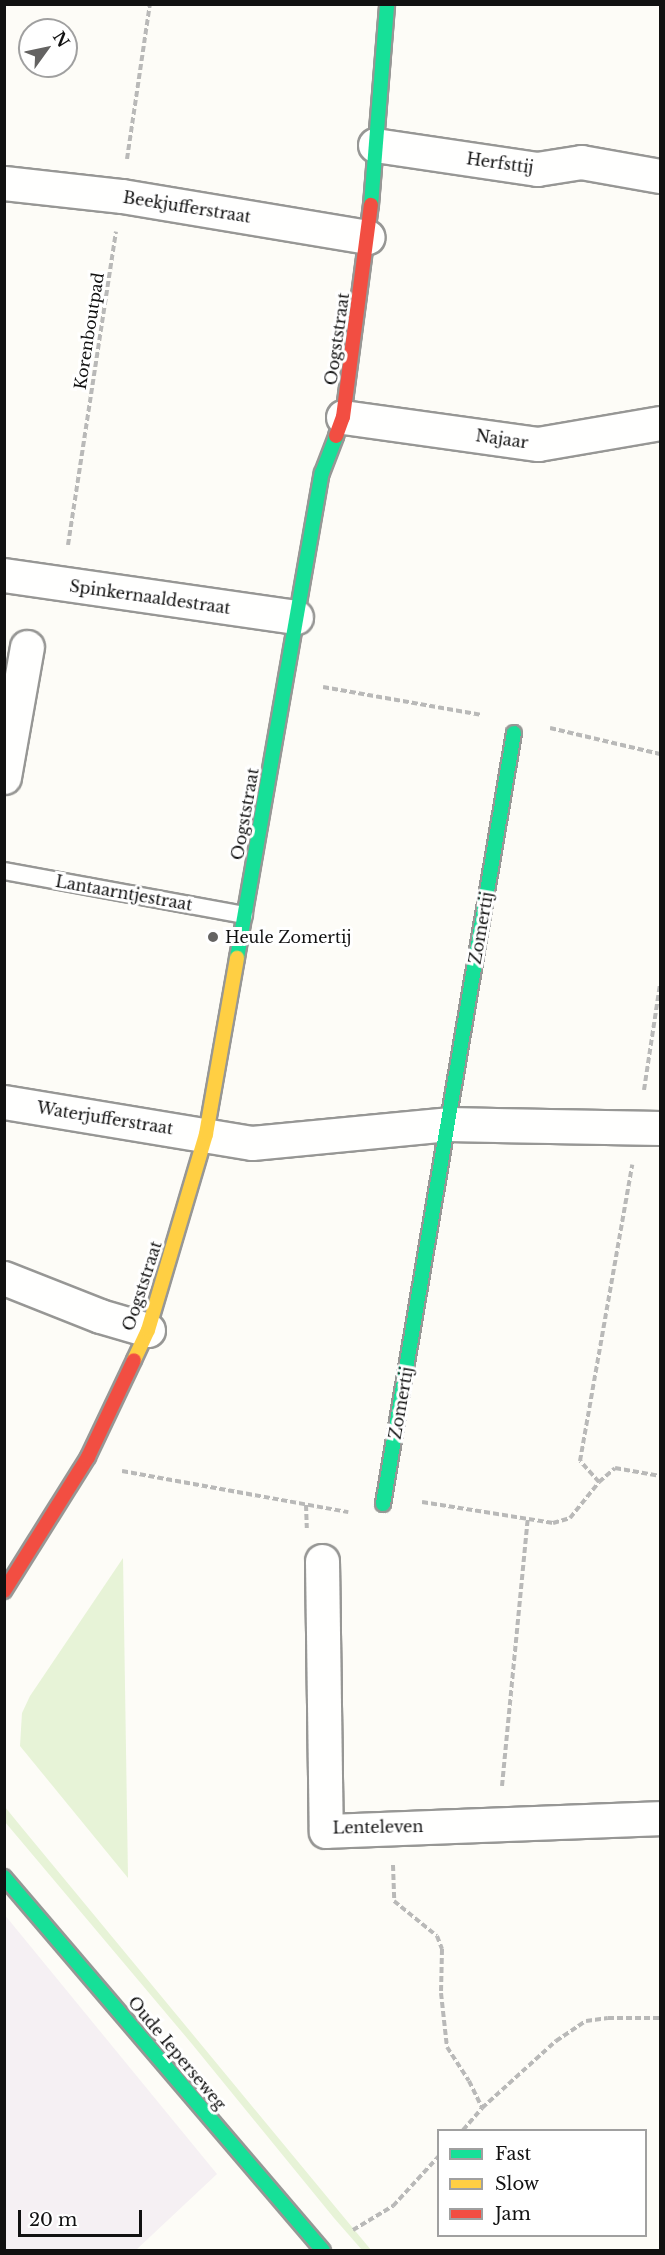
<!DOCTYPE html>
<html>
<head>
<meta charset="utf-8">
<style>
  body { margin:0 }
  #map { position:relative; width:665px; height:2255px; overflow:hidden; background:#fdfcf7; font-family:"Libre Baskerville",serif }
  div>[style] { position:absolute }
  .industrial>* { inset:0; background:#f5f0f3 }
  .green>* { inset:0; background:#e7f3d7 }
  .path>* { height:4px; margin-top:-2px; transform-origin:0; background:repeating-linear-gradient(90deg,#b9b9b8 0 6px,transparent 0 9px) }
  .roads { filter:drop-shadow(2px 0 #979795) drop-shadow(-2px 0 #979795) drop-shadow(0 2px #979795) drop-shadow(0 -2px #979795) }
  .lane>* { height:16px; margin:-8px; padding:0 8px; transform-origin:8px; border-radius:8px; background:#fffffe }
  .street>* { height:33px; margin:-16.5px; padding:0 16.5px; transform-origin:16.5px; border-radius:16.5px; background:#fffffe }
  .fast>* { height:14px; margin:-7px; padding:0 7px; transform-origin:7px; border-radius:7px; background:#16e098 }
  .slow>* { height:14px; margin:-7px; padding:0 7px; transform-origin:7px; border-radius:7px; background:#ffcf43 }
  .jam>* { height:14px; margin:-7px; padding:0 7px; transform-origin:7px; border-radius:7px; background:#f24e42 }
  .dots>* { width:16px; height:16px; translate:-50% -50%; box-sizing:border-box; border:3px solid #fff; border-radius:50% }
  span { translate:-50% -50%; white-space:nowrap; text-align:center; line-height:1.15; -webkit-text-stroke:6px #fff; paint-order:stroke }
  .street-label { font-size:16px; color:#111 }
  .poi-label { font-size:16px; color:#111 }
  .left { translate:0 -50%; text-align:left }
  .frame { position:absolute; inset:0; border:6px solid #111; pointer-events:none }
  .legend { position:absolute; left:437px; top:2129px; width:210px; height:108px; box-sizing:border-box; background:#fff; border:2px solid #a0a0a0; margin:0; padding:8px 10px; list-style:none; font-size:18px; color:#111 }
  .legend li { display:flex; align-items:center; gap:12px; height:30px }
  .legend b { width:30px; border:2px solid #a0a0a0 }
  .north { position:absolute; left:18px; top:18px; width:60px; height:60px; box-sizing:border-box; background:#fff; border:2px solid #a0a0a0; border-radius:50%; rotate:57deg; font-size:16px; font-weight:700; line-height:24px; text-align:center; color:#111 }
  .north::after { content:''; display:block; margin:auto; width:21px; height:27px; background:#646362; clip-path:polygon(50% 0,100% 100%,50% 72%,0 100%) }
  .scale { position:absolute; left:18px; top:2210px; width:124px; height:27px; box-sizing:border-box; border:3px solid #111; border-top:0; padding-left:8px; font-size:18px; line-height:21px; white-space:nowrap; color:#111; -webkit-text-stroke:4px #fff; paint-order:stroke }
</style>
</head>
<body>
<div id="map">
  <div class="industrial">
    <i style="clip-path:polygon(4px 1914px,217px 2174px,136px 2250px,5px 2250px)"></i>
  </div>
  <div class="green">
    <i style="clip-path:polygon(123px 1558px,128px 1878px,20px 1746px,22px 1713px,30px 1696px)"></i>
    <i style="clip-path:polygon(5px 1807px,23px 1829px,371px 2250px,362px 2250px,334px 2218px,192px 2044px,5px 1822px)"></i>
  </div>
  <div class="path">
    <i style="left:127px;top:159px;width:157px;rotate:-81.6deg"></i>
    <i style="left:68px;top:545px;width:317px;rotate:-81.3deg"></i>
    <i style="left:323px;top:687px;width:160px;rotate:10deg"></i>
    <i style="left:550px;top:728px;width:113px;rotate:13.3deg"></i>
    <i style="left:644px;top:1090px;width:107px;rotate:-81.4deg"></i>
    <i style="left:122px;top:1471px;width:230px;rotate:10.3deg"></i>
    <i style="left:599px;top:1482px;width:28px;rotate:-132deg"></i>
    <i style="left:580px;top:1461px;width:301px;rotate:-80deg"></i>
    <i style="left:422px;top:1502px;width:133px;rotate:9.1deg"></i>
    <i style="left:553px;top:1523px;width:18px;rotate:-16deg"></i>
    <i style="left:570px;top:1518px;width:46px;rotate:-51.1deg"></i>
    <i style="left:599px;top:1482px;width:21px;rotate:-41deg"></i>
    <i style="left:615px;top:1468px;width:46px;rotate:10.1deg"></i>
    <i style="left:306px;top:1505px;width:23px;rotate:88deg"></i>
    <i style="left:502px;top:1786px;width:269px;rotate:-84.5deg"></i>
    <i style="left:393px;top:1865px;width:36px;rotate:88deg"></i>
    <i style="left:394px;top:1901px;width:55px;rotate:39.1deg"></i>
    <i style="left:437px;top:1936px;width:14px;rotate:69deg"></i>
    <i style="left:442px;top:1949px;width:44px;rotate:91.3deg"></i>
    <i style="left:441px;top:1993px;width:54px;rotate:83.7deg"></i>
    <i style="left:447px;top:2047px;width:40px;rotate:57.1deg"></i>
    <i style="left:469px;top:2081px;width:30px;rotate:64deg"></i>
    <i style="left:463px;top:2130px;width:29px;rotate:-49deg"></i>
    <i style="left:482px;top:2108px;width:100px;rotate:-42.2deg"></i>
    <i style="left:556px;top:2041px;width:36px;rotate:-34deg"></i>
    <i style="left:586px;top:2021px;width:22px;rotate:-8deg"></i>
    <i style="left:608px;top:2018px;width:52px"></i>
    <i style="left:353px;top:2230px;width:47px;rotate:-31deg"></i>
    <i style="left:393px;top:2206px;width:67px;rotate:-47.4deg"></i>
  </div>
  <div class="roads">
    <div class="lane">
      <i style="left:4px;top:871px;width:244px;rotate:10.4deg"></i>
    </div>
    <div class="street">
      <i style="left:375px;top:145px;width:164px;rotate:8.4deg"></i>
      <i style="left:537px;top:169px;width:45px;rotate:-9deg"></i>
      <i style="left:581px;top:162px;width:80px;rotate:10deg"></i>
      <i style="left:4px;top:183px;width:119px;rotate:6.3deg"></i>
      <i style="left:122px;top:196px;width:249px;rotate:9.5deg"></i>
      <i style="left:343px;top:417px;width:197px;rotate:7.9deg"></i>
      <i style="left:538px;top:444px;width:124px;rotate:-9.8deg"></i>
      <i style="left:4px;top:575px;width:295px;rotate:8.2deg"></i>
      <i style="left:4px;top:777px;width:132px;rotate:-80deg"></i>
      <i style="left:4px;top:1102px;width:251px;rotate:9.4deg"></i>
      <i style="left:252px;top:1143px;width:197px;rotate:-5.5deg"></i>
      <i style="left:448px;top:1124px;width:212px;rotate:1.1deg"></i>
      <i style="left:4px;top:1278px;width:103px;rotate:21.6deg"></i>
      <i style="left:100px;top:1316px;width:50px;rotate:16.3deg"></i>
      <i style="left:322px;top:1561px;width:270px;rotate:89.2deg"></i>
      <i style="left:326px;top:1831px;width:334px;rotate:-2.2deg"></i>
    </div>
    <div class="fast">
      <i style="left:371px;top:205px;width:202px;rotate:-85.4deg"></i>
      <i style="left:237px;top:958px;width:492px;rotate:-80.1deg"></i>
      <i style="left:322px;top:473px;width:40px;rotate:-69deg"></i>
      <i style="left:383px;top:1504px;width:782px;rotate:-80.36deg"></i>
      <i style="left:4px;top:1877px;width:491px;rotate:49.5deg"></i>
    </div>
    <div class="slow">
      <i style="left:134px;top:1360px;width:33px;rotate:-65deg"></i>
      <i style="left:148px;top:1330px;width:204px;rotate:-73.5deg"></i>
      <i style="left:206px;top:1134px;width:179px;rotate:-80deg"></i>
    </div>
    <div class="jam">
      <i style="left:336px;top:436px;width:20px;rotate:-70deg"></i>
      <i style="left:343px;top:417px;width:214px;rotate:-82.5deg"></i>
      <i style="left:4px;top:1591px;width:158px;rotate:-57.9deg"></i>
      <i style="left:88px;top:1457px;width:107px;rotate:-64.6deg"></i>
    </div>
  </div>
  <div class="dots">
    <i style="left:213px;top:937px;background:#646362"></i>
  </div>
  <div class="street-label">
    <span style="left:500px;top:163px;rotate:8deg">Herfsttij</span>
    <span style="left:187px;top:207px;rotate:9deg">Beekjufferstraat</span>
    <span style="left:89px;top:331px;rotate:-81deg">Korenboutpad</span>
    <span style="left:337px;top:339px;rotate:-82deg">Oogststraat</span>
    <span style="left:502px;top:439px;rotate:8deg">Najaar</span>
    <span style="left:150px;top:597px;rotate:8deg">Spinkernaaldestraat</span>
    <span style="left:245px;top:814px;rotate:-80deg">Oogststraat</span>
    <span style="left:124px;top:893px;rotate:10deg">Lantaarntjestraat</span>
    <span style="left:481px;top:928px;rotate:-80deg">Zomertij</span>
    <span style="left:105px;top:1118px;rotate:9deg">Waterjufferstraat</span>
    <span style="left:142px;top:1286px;rotate:-72deg">Oogststraat</span>
    <span style="left:401px;top:1403px;rotate:-80deg">Zomertij</span>
    <span style="left:378px;top:1827px;rotate:-1deg">Lenteleven</span>
    <span style="left:177px;top:2053px;rotate:50deg">Oude Ieperseweg</span>
  </div>
  <div class="poi-label">
    <span class="left" style="left:225px;top:937px">Heule Zomertij</span>
  </div>
  <div class="frame"></div>
  <ul class="legend">
  <li><b style="height:8px;background:#16e098"></b>Fast</li>
  <li><b style="height:8px;background:#ffcf43"></b>Slow</li>
  <li><b style="height:8px;background:#f24e42"></b>Jam</li>
  </ul>
  <div class="north">N</div>
  <div class="scale">20 m</div>
</div>
</body>
</html>
